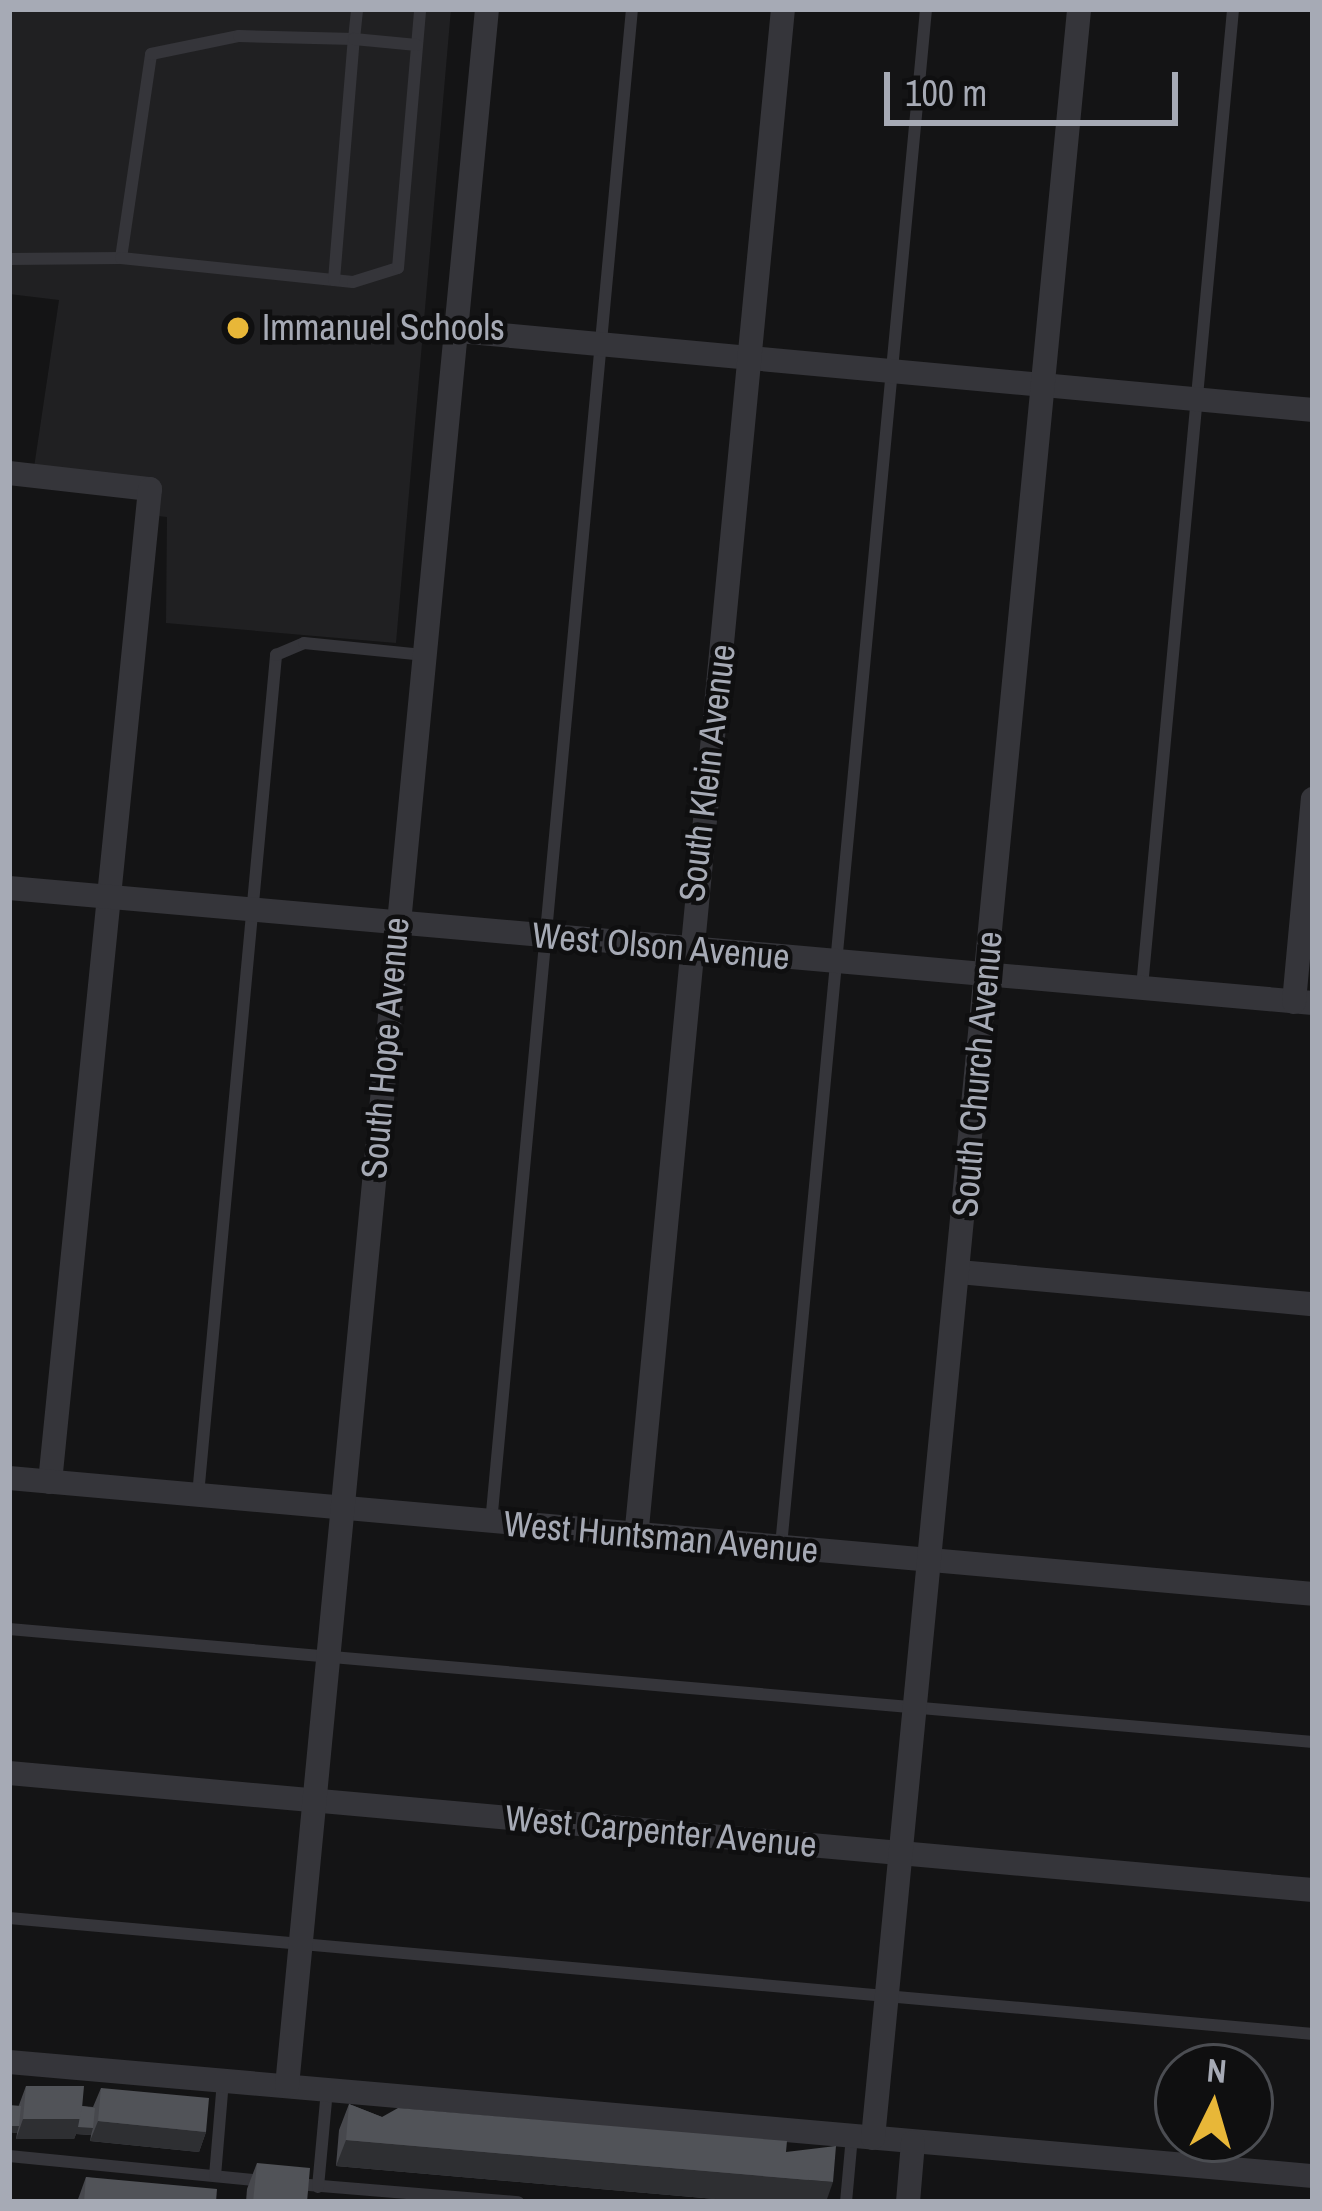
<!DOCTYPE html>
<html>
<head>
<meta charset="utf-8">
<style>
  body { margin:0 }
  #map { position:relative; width:1322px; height:2211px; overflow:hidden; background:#141415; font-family:"Archivo Narrow",sans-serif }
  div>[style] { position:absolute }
  .built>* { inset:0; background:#202022 }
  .service>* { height:12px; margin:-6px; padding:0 6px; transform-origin:6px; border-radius:6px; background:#35353a }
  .minor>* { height:24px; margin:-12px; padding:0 12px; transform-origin:12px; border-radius:12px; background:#35353a }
  .wall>* { inset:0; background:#47484d }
  .shaded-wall>* { inset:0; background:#2e2f32 }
  .building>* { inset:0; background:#515358 }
  .dots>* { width:33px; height:33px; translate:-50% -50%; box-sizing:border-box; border:6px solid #0f0f10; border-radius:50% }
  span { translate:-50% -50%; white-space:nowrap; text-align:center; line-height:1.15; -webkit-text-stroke:9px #0f0f10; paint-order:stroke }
  .poi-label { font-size:36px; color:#a6aab5 }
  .left { translate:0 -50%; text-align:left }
  .street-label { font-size:36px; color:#a6aab5 }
  .frame { position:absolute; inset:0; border:12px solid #a6aab5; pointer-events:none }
  .north { position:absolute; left:1154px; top:2043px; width:120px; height:120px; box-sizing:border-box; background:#0f0f10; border:3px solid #4b4d52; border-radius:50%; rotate:5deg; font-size:33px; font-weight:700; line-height:48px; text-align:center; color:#a6aab5 }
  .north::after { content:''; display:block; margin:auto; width:42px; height:54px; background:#e8b738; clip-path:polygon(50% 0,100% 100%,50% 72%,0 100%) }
  .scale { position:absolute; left:884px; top:72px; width:294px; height:54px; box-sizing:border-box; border:6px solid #a6aab5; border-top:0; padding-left:15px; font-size:36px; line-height:42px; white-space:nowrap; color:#a6aab5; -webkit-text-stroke:9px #0f0f10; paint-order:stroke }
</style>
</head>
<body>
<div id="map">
  <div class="built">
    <i style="clip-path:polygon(9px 9px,451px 9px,396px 643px,166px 623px,167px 517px,139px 514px,141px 493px,32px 481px,59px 300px,9px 294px)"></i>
  </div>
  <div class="service">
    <i style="left:121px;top:258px;width:206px;rotate:-81.6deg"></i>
    <i style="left:151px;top:54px;width:90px;rotate:-11.6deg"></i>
    <i style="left:239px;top:36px;width:115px;rotate:1.5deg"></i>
    <i style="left:354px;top:39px;width:30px;rotate:-84deg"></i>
    <i style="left:9px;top:259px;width:112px;rotate:-0.5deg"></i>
    <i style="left:121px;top:258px;width:233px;rotate:5.9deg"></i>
    <i style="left:353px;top:282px;width:47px;rotate:-17.3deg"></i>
    <i style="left:398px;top:268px;width:260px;rotate:-85.1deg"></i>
    <i style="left:334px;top:280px;width:242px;rotate:-85.3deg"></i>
    <i style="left:354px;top:39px;width:63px;rotate:5.4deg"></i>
    <i style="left:1142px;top:987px;width:982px;rotate:-84.68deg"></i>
    <i style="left:198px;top:1495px;width:844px;rotate:-84.69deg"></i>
    <i style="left:276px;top:655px;width:30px;rotate:-23deg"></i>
    <i style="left:304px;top:643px;width:122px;rotate:5.7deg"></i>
    <i style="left:491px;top:1523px;width:1521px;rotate:-84.68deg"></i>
    <i style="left:781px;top:1546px;width:1544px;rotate:-84.61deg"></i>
    <i style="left:9px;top:1629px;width:1309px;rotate:4.95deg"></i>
    <i style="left:9px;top:1918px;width:1309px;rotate:5.08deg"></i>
    <i style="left:9px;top:2156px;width:257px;rotate:5.6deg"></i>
    <i style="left:215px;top:2176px;width:95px;rotate:-85.2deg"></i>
    <i style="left:297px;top:2184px;width:222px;rotate:4.7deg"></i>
    <i style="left:318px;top:2187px;width:97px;rotate:-84.7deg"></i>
    <i style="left:846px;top:2202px;width:66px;rotate:-84.8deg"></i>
  </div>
  <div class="minor">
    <i style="left:458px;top:331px;width:859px;rotate:5.28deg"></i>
    <i style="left:9px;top:473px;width:142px;rotate:6.5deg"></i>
    <i style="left:150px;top:489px;width:998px;rotate:95.75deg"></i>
    <i style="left:9px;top:888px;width:1309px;rotate:5.04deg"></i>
    <i style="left:1294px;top:1002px;width:204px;rotate:-84.7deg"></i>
    <i style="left:959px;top:1272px;width:355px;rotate:5.2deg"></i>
    <i style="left:9px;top:1478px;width:1309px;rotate:5.08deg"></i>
    <i style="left:636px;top:1538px;width:1536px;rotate:-84.51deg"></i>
    <i style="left:9px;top:1773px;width:1309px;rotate:5.13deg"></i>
    <i style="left:9px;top:2062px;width:1309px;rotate:5deg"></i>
    <i style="left:287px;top:2086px;width:2087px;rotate:-84.5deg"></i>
    <i style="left:873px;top:2138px;width:2139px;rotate:-84.47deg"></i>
    <i style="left:908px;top:2202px;width:60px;rotate:-85.2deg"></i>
  </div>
  <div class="wall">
    <i style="clip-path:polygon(26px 2086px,82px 2106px,93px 2107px,101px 2088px,206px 2132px,199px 2152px,90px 2141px,91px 2135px,76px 2134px,74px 2139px,16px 2139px,17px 2133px,9px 2132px)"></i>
    <i style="clip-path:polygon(349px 2104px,382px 2117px,786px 2152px,826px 2202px,750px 2202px,336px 2166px,339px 2130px)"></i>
    <i style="clip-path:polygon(257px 2163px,307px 2202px,246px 2202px,247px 2189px)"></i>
    <i style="clip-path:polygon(86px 2177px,216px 2202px,77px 2202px)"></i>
  </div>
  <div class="shaded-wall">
    <i style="clip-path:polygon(23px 2119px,81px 2119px,93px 2128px,91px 2135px,76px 2134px,74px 2139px,16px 2139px)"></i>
    <i style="clip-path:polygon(98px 2121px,206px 2132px,199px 2152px,90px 2141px)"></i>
    <i style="clip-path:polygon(9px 2126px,19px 2126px,17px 2133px,9px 2132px)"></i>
    <i style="clip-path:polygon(346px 2140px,833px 2182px,826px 2202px,750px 2202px,336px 2166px)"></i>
  </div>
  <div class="building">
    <i style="clip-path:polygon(26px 2086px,84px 2086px,81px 2119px,23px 2119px)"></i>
    <i style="clip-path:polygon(101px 2088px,209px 2098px,206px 2132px,98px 2121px)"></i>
    <i style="clip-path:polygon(349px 2104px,382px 2117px,398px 2108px,787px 2141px,786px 2152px,836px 2146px,833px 2182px,346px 2140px)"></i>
    <i style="clip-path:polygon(9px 2105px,21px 2106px,19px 2126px,9px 2126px)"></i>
    <i style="clip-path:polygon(82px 2106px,95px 2108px,93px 2128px,78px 2127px)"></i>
    <i style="clip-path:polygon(257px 2163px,310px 2168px,307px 2202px,253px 2202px)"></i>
    <i style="clip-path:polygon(86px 2177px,217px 2189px,216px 2202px,84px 2202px)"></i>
  </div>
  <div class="dots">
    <i style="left:238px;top:328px;background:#e8b738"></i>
  </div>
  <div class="poi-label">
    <span class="left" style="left:262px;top:328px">Immanuel Schools</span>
  </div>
  <div class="street-label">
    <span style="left:707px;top:773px;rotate:-83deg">South Klein Avenue</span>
    <span style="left:661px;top:946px;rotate:5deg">West Olson Avenue</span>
    <span style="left:385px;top:1048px;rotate:-85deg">South Hope Avenue</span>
    <span style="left:977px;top:1074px;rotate:-85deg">South Church Avenue</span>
    <span style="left:661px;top:1537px;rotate:5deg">West Huntsman Avenue</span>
    <span style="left:661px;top:1831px;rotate:5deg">West Carpenter Avenue</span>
  </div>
  <div class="frame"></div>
  <div class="north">N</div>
  <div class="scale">100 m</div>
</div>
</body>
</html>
